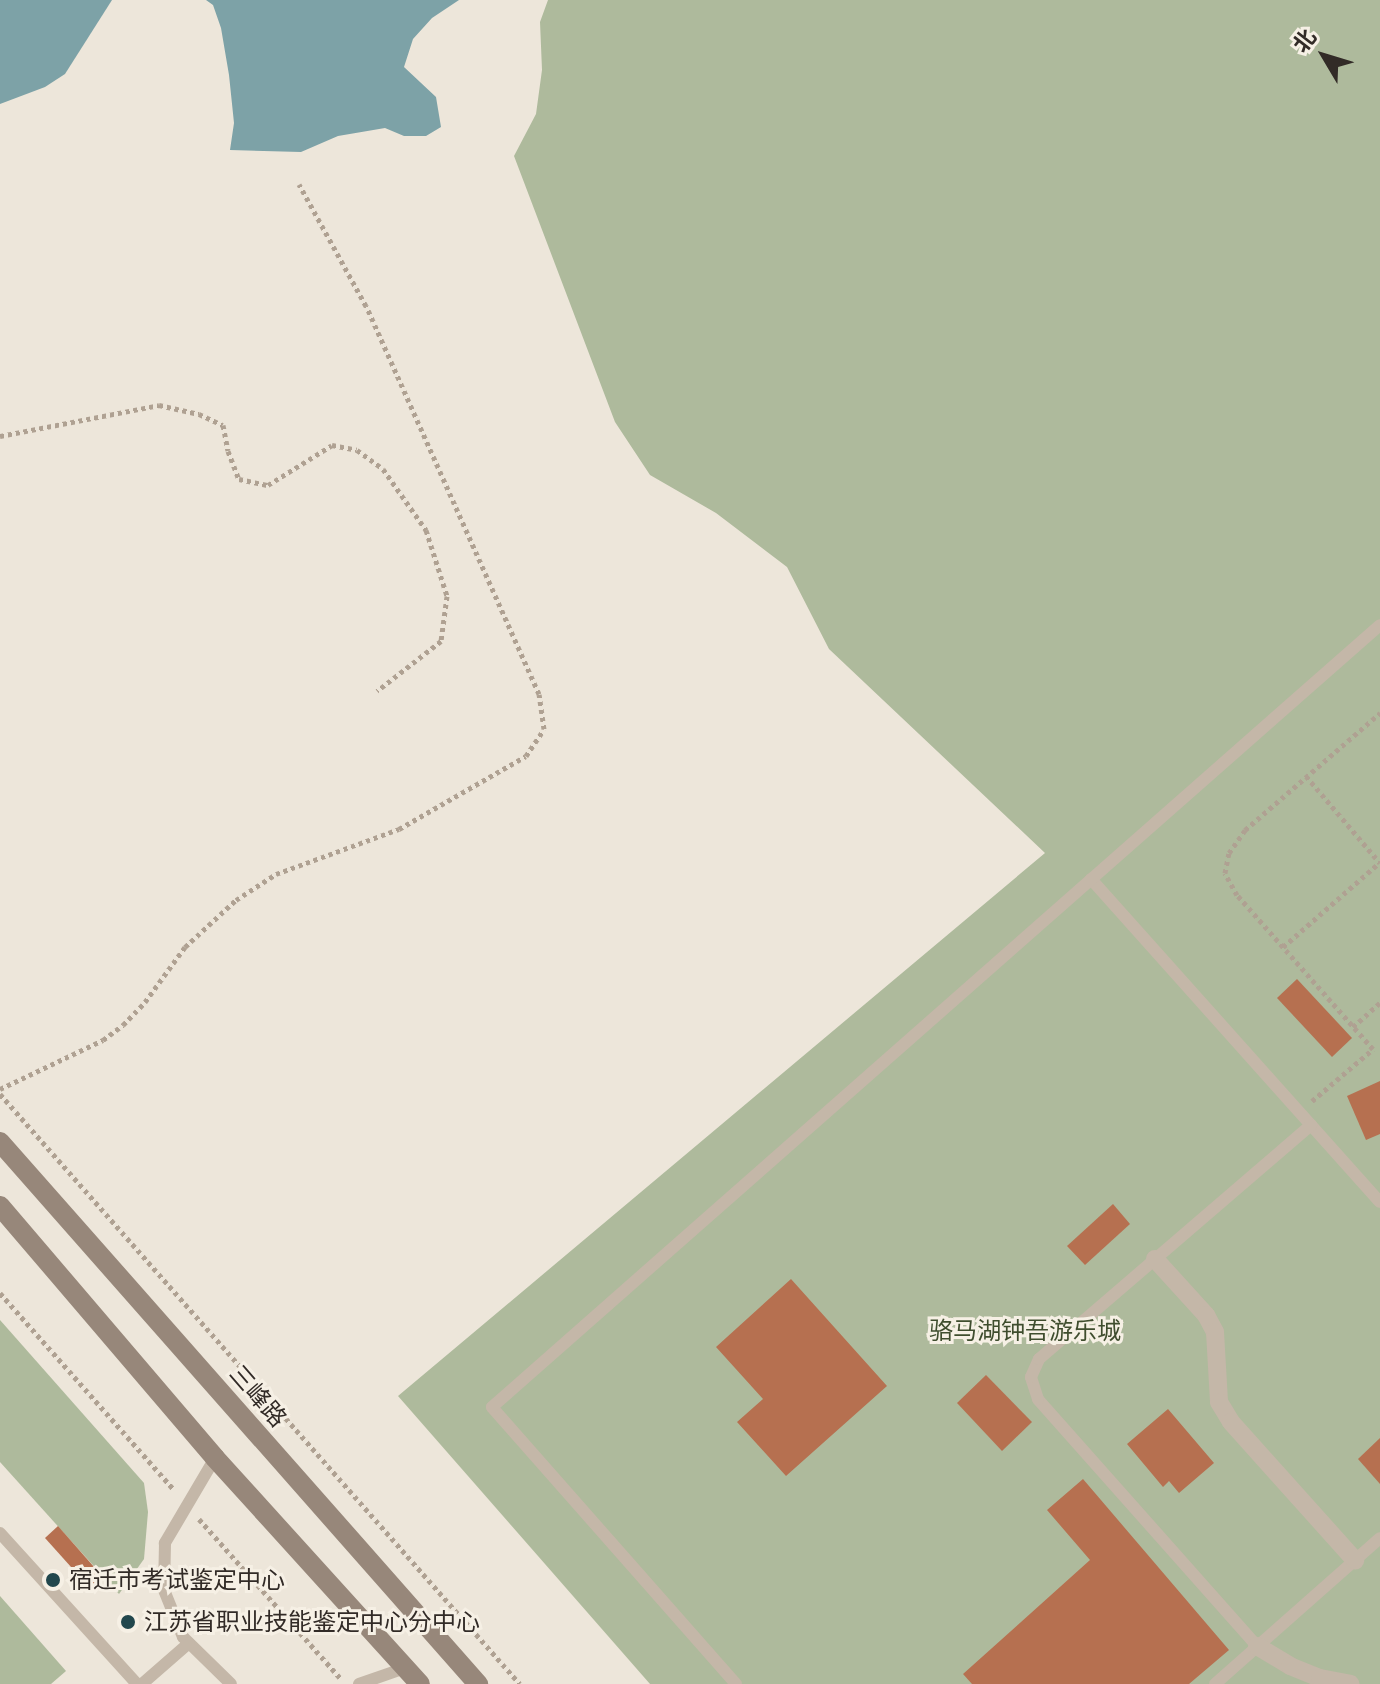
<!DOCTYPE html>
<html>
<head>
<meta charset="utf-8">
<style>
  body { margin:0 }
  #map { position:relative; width:1380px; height:1684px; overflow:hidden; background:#ede6da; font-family:Poppins,"Noto Sans SC",sans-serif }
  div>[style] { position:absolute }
  .green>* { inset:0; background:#aeba9c }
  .water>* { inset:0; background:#7da2a7 }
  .building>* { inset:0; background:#b67050 }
  .path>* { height:5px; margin-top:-2.5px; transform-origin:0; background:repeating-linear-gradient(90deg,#afa192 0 4px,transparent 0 8px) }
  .service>* { height:12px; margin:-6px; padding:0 6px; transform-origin:6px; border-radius:6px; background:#c4b7a8 }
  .pedestrian>* { height:18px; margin:-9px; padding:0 9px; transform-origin:9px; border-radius:9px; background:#c4b7a8 }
  .secondary>* { height:20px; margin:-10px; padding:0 10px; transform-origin:10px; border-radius:10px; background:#97877a }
  .dots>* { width:22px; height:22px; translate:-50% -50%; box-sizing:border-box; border:4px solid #f6f0e5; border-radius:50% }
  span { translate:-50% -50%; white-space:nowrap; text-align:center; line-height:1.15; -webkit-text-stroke:6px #f6f0e5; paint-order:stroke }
  .park-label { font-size:24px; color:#3f4d2e }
  .street-label { font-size:24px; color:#322b27 }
  .poi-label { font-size:24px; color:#322b27 }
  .left { translate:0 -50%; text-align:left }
  .north { position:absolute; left:1284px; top:16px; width:80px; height:80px; -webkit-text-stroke:6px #f6f0e5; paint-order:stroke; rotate:308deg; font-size:22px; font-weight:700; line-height:32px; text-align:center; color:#322b27 }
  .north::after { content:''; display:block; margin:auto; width:28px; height:36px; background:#322b27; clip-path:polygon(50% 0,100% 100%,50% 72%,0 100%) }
</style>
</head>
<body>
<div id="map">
  <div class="green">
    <i style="clip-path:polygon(548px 0,1380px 0,1380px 1684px,650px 1684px,398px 1396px,1045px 853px,829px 649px,787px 567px,716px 513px,650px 475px,615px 422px,514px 156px,536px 114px,542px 70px,540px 22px)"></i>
    <i style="clip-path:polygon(0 1320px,144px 1483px,148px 1512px,144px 1559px,119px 1594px,0 1462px)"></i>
    <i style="clip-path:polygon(0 1596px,66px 1671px,51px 1684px,0 1684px)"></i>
  </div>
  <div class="water">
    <i style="clip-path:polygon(0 0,112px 0,65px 74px,45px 87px,0 104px)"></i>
    <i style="clip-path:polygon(206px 0,459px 0,432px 18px,413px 39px,404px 67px,436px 97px,441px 127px,426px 136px,404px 136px,385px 128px,338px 136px,301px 152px,230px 150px,234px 123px,229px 75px,221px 28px,213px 5px)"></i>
  </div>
  <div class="building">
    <i style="clip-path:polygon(1297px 979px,1352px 1038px,1332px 1057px,1277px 998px)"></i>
    <i style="clip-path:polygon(1380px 1081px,1380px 1134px,1366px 1140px,1347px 1096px)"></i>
    <i style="clip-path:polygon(1113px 1204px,1130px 1224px,1085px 1265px,1067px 1246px)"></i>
    <i style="clip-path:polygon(791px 1279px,887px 1386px,786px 1476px,737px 1422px,763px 1399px,716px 1347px)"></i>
    <i style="clip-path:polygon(986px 1375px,1032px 1422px,1002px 1451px,957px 1403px)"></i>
    <i style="clip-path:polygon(1168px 1409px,1214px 1463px,1179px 1493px,1169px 1481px,1163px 1487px,1127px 1444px)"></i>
    <i style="clip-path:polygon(1380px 1438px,1380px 1484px,1358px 1459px)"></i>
    <i style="clip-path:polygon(1083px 1479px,1229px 1650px,1189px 1684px,972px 1684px,963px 1674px,1090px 1560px,1047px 1510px)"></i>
    <i style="clip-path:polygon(58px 1526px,102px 1576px,89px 1587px,45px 1538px)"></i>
  </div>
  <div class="path">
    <i style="left:0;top:436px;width:162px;rotate:-11deg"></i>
    <i style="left:159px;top:405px;width:41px;rotate:12.7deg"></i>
    <i style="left:199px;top:414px;width:26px;rotate:25deg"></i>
    <i style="left:223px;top:425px;width:26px;rotate:79deg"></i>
    <i style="left:228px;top:451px;width:30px;rotate:69deg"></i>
    <i style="left:239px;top:479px;width:30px;rotate:12deg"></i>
    <i style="left:268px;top:485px;width:75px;rotate:-32deg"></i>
    <i style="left:332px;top:445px;width:25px;rotate:11deg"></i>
    <i style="left:357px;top:450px;width:32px;rotate:36deg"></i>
    <i style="left:383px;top:469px;width:75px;rotate:54.8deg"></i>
    <i style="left:426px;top:530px;width:69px;rotate:72.3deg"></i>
    <i style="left:447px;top:596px;width:45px;rotate:97.6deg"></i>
    <i style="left:441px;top:641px;width:81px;rotate:142deg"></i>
    <i style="left:1306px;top:776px;width:114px;rotate:49.6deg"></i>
    <i style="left:1283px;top:947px;width:129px;rotate:-41.2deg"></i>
    <i style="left:1353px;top:1027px;width:36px;rotate:-42deg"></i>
    <i style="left:0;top:1089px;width:114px;rotate:-25.4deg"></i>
    <i style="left:103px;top:1040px;width:25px;rotate:-37deg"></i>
    <i style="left:123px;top:1025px;width:32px;rotate:-46deg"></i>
    <i style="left:145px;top:1002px;width:68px;rotate:-54deg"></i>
    <i style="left:185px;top:947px;width:69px;rotate:-42.7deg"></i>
    <i style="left:236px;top:900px;width:48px;rotate:-33deg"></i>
    <i style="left:276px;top:874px;width:131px;rotate:-20.1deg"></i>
    <i style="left:399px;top:829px;width:146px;rotate:-29.9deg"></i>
    <i style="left:526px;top:756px;width:32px;rotate:-56deg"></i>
    <i style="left:544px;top:729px;width:35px;rotate:-98deg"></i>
    <i style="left:539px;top:694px;width:425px;rotate:-114deg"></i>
    <i style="left:366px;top:306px;width:139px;rotate:-118.8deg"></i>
    <i style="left:0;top:1094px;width:786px;rotate:48.61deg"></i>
    <i style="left:1312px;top:1101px;width:80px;rotate:-40.4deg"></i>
    <i style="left:1373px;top:1049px;width:205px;rotate:-131.4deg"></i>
    <i style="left:1237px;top:895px;width:25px;rotate:-119deg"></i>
    <i style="left:1225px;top:873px;width:20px;rotate:-79deg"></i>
    <i style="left:1229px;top:853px;width:28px;rotate:-55deg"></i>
    <i style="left:1245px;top:830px;width:179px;rotate:-40.9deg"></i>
    <i style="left:0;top:1293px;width:263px;rotate:48.5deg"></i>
    <i style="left:199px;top:1519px;width:214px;rotate:48.4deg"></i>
  </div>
  <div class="service">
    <i style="left:1091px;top:879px;width:433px;rotate:48.2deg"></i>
    <i style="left:215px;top:1458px;width:99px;rotate:120.5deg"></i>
    <i style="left:165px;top:1543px;width:47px;rotate:91.2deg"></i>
    <i style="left:164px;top:1590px;width:51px;rotate:68deg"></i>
    <i style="left:183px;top:1637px;width:67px;rotate:44.4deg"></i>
    <i style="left:0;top:1533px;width:204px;rotate:47.8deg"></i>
    <i style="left:1257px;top:1646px;width:330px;rotate:-131.6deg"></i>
    <i style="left:1038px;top:1399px;width:23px;rotate:-108deg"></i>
    <i style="left:1031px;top:1377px;width:20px;rotate:-66deg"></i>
    <i style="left:1039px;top:1359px;width:359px;rotate:-40.7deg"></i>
    <i style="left:142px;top:1684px;width:62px;rotate:-41.1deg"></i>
    <i style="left:359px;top:1684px;width:49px;rotate:-19.2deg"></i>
    <i style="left:736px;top:1684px;width:369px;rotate:-131.4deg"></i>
    <i style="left:492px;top:1407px;width:1183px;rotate:-41.37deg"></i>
    <i style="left:1215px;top:1684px;width:220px;rotate:-41.5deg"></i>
  </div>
  <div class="pedestrian">
    <i style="left:1155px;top:1259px;width:76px;rotate:47.7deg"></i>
    <i style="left:1206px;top:1315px;width:19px;rotate:62deg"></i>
    <i style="left:1215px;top:1332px;width:70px;rotate:86.7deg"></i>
    <i style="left:1219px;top:1402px;width:23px;rotate:59deg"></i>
    <i style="left:1231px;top:1422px;width:186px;rotate:48.1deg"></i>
    <i style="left:1257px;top:1646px;width:39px;rotate:31deg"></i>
    <i style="left:1290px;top:1666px;width:32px;rotate:22deg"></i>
    <i style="left:1320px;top:1678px;width:31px;rotate:11deg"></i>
  </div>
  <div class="secondary">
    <i style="left:0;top:1142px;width:723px;rotate:48.59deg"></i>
    <i style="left:0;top:1206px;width:331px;rotate:49.5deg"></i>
    <i style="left:215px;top:1458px;width:305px;rotate:47.8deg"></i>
  </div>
  <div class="dots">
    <i style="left:53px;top:1580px;background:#22474d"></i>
    <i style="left:128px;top:1622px;background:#22474d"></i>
  </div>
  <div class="park-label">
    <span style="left:1025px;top:1331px">骆马湖钟吾游乐城</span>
  </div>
  <div class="street-label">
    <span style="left:258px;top:1396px;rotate:49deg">三峰路</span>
  </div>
  <div class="poi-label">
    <span class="left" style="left:69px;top:1580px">宿迁市考试鉴定中心</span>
    <span class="left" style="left:144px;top:1622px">江苏省职业技能鉴定中心分中心</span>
  </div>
  <div class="north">北</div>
</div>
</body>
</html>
